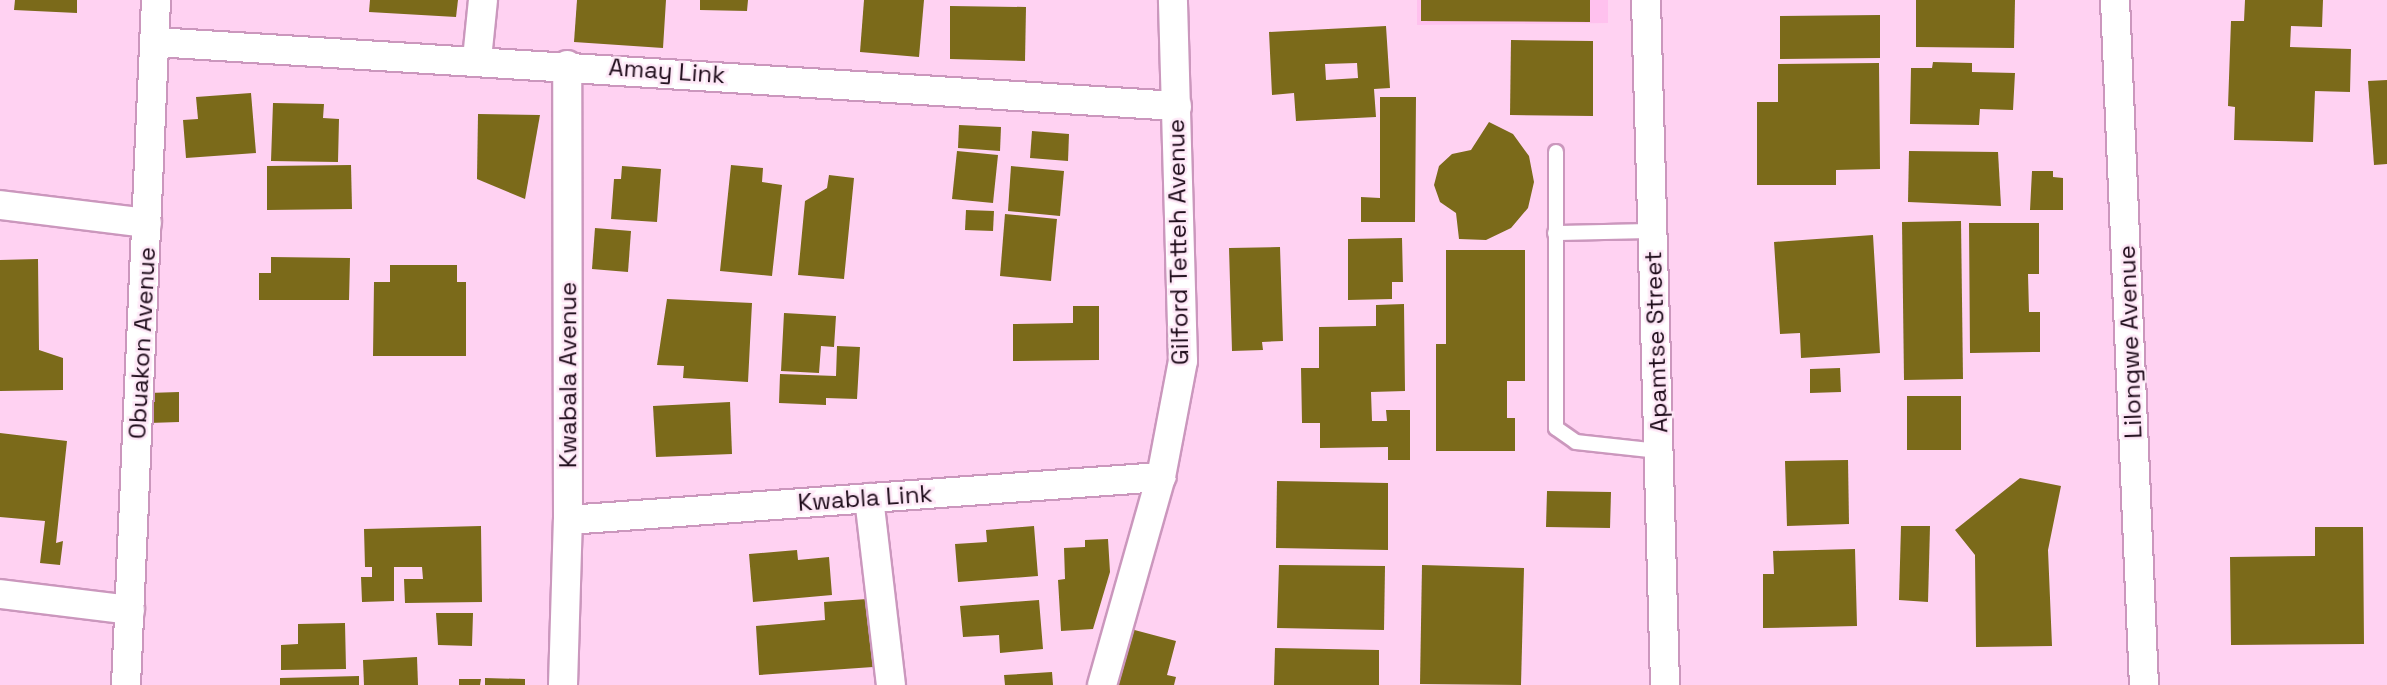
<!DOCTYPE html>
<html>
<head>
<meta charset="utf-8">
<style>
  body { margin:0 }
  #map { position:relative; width:2387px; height:685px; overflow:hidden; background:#ffd2f2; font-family:"Space Grotesk",sans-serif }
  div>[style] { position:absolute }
  .built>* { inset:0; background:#ffc1ee }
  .building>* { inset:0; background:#7b6a1a }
  .roads { filter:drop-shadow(2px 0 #cb97bd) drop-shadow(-2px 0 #cb97bd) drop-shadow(0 2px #cb97bd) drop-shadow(0 -2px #cb97bd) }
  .service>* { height:14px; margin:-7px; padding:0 7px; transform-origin:7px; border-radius:7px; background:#fff }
  .minor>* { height:28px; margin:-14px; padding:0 14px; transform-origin:14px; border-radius:14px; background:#fff }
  span { translate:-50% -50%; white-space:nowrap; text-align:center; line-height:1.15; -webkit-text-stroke:5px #fee8f7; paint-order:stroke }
  .street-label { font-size:24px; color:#1d0b19 }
</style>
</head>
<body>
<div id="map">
  <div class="built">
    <i style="clip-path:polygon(1417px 0,1608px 0,1608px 23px,1417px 25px)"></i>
  </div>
  <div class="building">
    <i style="clip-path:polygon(15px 0,77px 0,77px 13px,14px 10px)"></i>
    <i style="clip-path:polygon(370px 0,458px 0,456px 17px,369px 12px)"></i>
    <i style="clip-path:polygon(577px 0,666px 0,663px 48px,574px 42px)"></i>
    <i style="clip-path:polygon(700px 0,748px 0,747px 11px,700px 10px)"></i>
    <i style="clip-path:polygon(864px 0,924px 0,919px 57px,860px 52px)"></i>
    <i style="clip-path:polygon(1421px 0,1590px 0,1590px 22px,1421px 21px)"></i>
    <i style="clip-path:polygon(1916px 0,2015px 0,2014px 48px,1916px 47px)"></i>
    <i style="clip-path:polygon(2245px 0,2323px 0,2322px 27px,2291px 26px,2290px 47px,2351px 49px,2350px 92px,2315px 91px,2313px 142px,2234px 140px,2235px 107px,2228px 106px,2231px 21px,2244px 21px)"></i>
    <i style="clip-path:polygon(950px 6px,1026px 7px,1025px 61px,950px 59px)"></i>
    <i style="clip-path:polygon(1880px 15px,1880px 58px,1780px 59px,1780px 16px)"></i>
    <i style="clip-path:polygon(evenodd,1386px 26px,1390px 88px,1374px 89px,1376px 117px,1296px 121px,1294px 93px,1272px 95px,1269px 32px,1386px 26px,1357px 63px,1358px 78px,1326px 80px,1325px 64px,1357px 63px)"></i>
    <i style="clip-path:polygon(1511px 40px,1593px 41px,1593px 116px,1510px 115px)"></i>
    <i style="clip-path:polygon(1933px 62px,1972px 63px,1972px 72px,2015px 73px,2013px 110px,1980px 109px,1979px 125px,1910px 124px,1911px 68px,1932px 68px)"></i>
    <i style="clip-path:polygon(1879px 63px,1880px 169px,1836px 170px,1836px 185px,1757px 185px,1757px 102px,1778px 102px,1778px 64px)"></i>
    <i style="clip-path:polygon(2387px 80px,2387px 164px,2374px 165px,2368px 81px)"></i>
    <i style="clip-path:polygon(251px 93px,256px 153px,186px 158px,183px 120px,198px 119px,196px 97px)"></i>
    <i style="clip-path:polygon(1380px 97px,1416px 97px,1415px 222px,1361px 222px,1361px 197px,1380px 198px)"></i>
    <i style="clip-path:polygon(273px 103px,324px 104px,323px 118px,339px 119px,338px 162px,271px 161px)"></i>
    <i style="clip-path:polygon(478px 114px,540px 115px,525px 199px,477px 179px)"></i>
    <i style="clip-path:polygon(1489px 122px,1513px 134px,1529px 156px,1534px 182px,1528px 208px,1511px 228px,1486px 240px,1459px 239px,1456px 213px,1440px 202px,1434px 185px,1439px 166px,1452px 154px,1471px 150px)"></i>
    <i style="clip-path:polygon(959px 125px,1001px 127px,1000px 151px,958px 148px)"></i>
    <i style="clip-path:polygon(1032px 131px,1069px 134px,1068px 161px,1030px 158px)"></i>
    <i style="clip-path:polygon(957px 151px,998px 155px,993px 203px,952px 199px)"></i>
    <i style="clip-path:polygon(1909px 151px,1998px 152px,2001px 206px,1908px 202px)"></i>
    <i style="clip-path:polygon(351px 165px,352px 209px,267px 210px,267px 166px)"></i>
    <i style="clip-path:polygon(731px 165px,763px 168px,762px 182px,782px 185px,772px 276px,720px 271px)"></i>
    <i style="clip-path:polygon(622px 166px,661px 169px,657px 222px,611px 219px,614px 179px,621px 179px)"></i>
    <i style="clip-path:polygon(1011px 166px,1064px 171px,1060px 216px,1008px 211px)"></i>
    <i style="clip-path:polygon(2032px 171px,2053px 171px,2053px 177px,2063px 178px,2063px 210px,2030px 210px)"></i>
    <i style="clip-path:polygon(829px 175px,854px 178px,844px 279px,798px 275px,805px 201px,827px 188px)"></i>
    <i style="clip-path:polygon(966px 210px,994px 211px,993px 231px,965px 230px)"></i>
    <i style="clip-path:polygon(1005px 214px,1057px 219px,1051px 281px,1000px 276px)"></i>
    <i style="clip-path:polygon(1961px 221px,1963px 379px,1904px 380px,1902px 222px)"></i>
    <i style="clip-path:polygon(1969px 223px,2039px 223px,2039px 274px,2028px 274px,2029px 312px,2040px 312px,2040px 352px,1970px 353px)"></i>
    <i style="clip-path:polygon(595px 228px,631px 231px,628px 272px,592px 269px)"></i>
    <i style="clip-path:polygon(1873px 235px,1880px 353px,1801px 358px,1800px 333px,1780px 334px,1774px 242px)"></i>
    <i style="clip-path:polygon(1402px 238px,1403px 282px,1392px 282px,1392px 299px,1348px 300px,1348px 239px)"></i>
    <i style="clip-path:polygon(1280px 247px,1283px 341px,1262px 342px,1263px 350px,1232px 351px,1229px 248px)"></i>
    <i style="clip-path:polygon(1446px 250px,1525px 250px,1525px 381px,1507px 381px,1507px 418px,1515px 418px,1515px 451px,1436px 451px,1436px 344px,1446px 344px)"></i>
    <i style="clip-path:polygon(271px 257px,350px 258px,349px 300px,259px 300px,259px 273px,271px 273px)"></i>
    <i style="clip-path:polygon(38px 259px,39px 350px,63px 358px,63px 390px,0 391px,0 260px)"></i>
    <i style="clip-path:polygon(390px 265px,457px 265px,457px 282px,466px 282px,466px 356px,373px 356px,374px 282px,390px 282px)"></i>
    <i style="clip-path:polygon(667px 299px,752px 303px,748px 382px,683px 378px,684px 366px,657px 365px)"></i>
    <i style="clip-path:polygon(1404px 304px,1405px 391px,1371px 392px,1372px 421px,1387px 421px,1386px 410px,1410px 410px,1410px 460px,1388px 460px,1388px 447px,1320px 448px,1320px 423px,1302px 423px,1301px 368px,1319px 368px,1319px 327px,1376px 326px,1376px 305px)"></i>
    <i style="clip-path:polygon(1073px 306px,1099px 306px,1099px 360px,1013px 361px,1013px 324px,1073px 323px)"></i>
    <i style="clip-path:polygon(784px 313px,836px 316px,834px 347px,821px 346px,819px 373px,781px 371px)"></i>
    <i style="clip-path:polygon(837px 346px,860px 347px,857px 399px,826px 398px,826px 405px,779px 403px,780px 374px,836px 376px)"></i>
    <i style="clip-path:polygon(1840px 368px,1841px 392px,1810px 393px,1810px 369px)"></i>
    <i style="clip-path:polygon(179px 392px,179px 422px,149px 423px,148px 393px)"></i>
    <i style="clip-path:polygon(1907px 396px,1961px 396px,1961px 450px,1907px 450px)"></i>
    <i style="clip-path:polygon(730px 402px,732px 454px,656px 457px,653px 406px)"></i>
    <i style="clip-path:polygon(0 433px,67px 441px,56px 543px,63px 541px,60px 565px,40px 563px,45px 521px,0 517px)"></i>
    <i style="clip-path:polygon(1848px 460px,1849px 524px,1787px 526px,1785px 461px)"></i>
    <i style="clip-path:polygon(2020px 478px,2061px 486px,2048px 550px,2052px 646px,1976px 647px,1975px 555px,1955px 530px)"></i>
    <i style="clip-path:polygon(1277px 481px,1388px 483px,1388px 550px,1276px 548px)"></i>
    <i style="clip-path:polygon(1547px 491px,1611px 492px,1610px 528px,1546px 527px)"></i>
    <i style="clip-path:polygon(481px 526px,482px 602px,405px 603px,404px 579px,423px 579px,422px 567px,394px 567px,394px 601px,362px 602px,361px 577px,372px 577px,372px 567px,365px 567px,364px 529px)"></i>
    <i style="clip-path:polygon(1034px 526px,1038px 576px,958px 582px,955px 544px,987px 542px,986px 530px)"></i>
    <i style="clip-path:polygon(1901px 526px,1930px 526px,1928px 602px,1899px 600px)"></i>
    <i style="clip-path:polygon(2315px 527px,2363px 527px,2364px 644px,2231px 645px,2230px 557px,2315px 556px)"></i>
    <i style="clip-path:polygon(1108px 539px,1110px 572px,1093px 629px,1061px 631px,1058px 580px,1065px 579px,1064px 548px,1085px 547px,1085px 540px)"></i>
    <i style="clip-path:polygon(1855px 549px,1857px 626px,1763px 628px,1763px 574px,1774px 574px,1773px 551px)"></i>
    <i style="clip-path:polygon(797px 550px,798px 560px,829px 557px,832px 595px,753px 602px,749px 554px)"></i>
    <i style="clip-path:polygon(1279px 565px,1385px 566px,1384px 630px,1277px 628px)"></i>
    <i style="clip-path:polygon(1422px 565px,1524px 568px,1521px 685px,1420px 684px)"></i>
    <i style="clip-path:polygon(867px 599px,873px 667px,759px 675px,756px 626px,825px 620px,824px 602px)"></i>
    <i style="clip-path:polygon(1039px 600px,1043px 649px,1000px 653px,999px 635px,963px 637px,960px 606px)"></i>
    <i style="clip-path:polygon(436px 613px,473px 613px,472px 646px,438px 645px)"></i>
    <i style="clip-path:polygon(345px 623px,346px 669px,281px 670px,281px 645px,298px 644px,298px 624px)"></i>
    <i style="clip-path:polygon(1127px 628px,1176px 641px,1167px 675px,1176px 677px,1174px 685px,1112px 685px)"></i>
    <i style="clip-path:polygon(1275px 648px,1379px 650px,1379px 685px,1274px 685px)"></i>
    <i style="clip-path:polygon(417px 657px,418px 685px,364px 685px,363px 660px)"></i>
    <i style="clip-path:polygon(1052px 672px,1053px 685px,1005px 685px,1004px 675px)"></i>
    <i style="clip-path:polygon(359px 676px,359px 685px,280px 685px,280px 678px)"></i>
    <i style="clip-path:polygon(485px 678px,525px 679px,525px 685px,485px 685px)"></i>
    <i style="clip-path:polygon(459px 679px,481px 679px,480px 685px,459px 685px)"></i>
  </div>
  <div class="roads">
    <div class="service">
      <i style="left:1556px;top:152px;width:276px;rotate:90deg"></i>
      <i style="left:1556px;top:428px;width:24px;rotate:35deg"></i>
      <i style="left:1576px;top:442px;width:83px;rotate:6.2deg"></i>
      <i style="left:1555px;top:233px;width:98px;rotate:-1.2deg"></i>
    </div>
    <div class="minor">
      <i style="left:1646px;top:0;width:685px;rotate:88.41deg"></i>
      <i style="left:2115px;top:0;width:686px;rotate:87.58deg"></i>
      <i style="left:156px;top:42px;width:1023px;rotate:3.59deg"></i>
      <i style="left:477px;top:59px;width:59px;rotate:-84.2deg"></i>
      <i style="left:0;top:205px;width:148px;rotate:7deg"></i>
      <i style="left:869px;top:498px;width:188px;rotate:83.3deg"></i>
      <i style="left:568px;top:520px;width:595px;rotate:-4.15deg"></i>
      <i style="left:0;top:594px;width:131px;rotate:7deg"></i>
      <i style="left:126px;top:685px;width:686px;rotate:-87.49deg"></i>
      <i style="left:563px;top:685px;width:165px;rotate:-88.3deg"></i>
      <i style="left:568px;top:520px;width:455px;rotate:-90.1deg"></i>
      <i style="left:1102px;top:685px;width:216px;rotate:-74.2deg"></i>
      <i style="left:1161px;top:477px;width:118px;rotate:-79.3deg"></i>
      <i style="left:1183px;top:361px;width:361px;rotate:-91.6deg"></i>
    </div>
  </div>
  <div class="street-label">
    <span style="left:667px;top:71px;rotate:4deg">Amay Link</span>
    <span style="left:1178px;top:242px;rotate:-91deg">Gilford Tetteh Avenue</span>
    <span style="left:1656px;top:342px;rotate:-92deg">Apamtse Street</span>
    <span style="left:2130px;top:342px;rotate:-92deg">Lilongwe Avenue</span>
    <span style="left:142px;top:343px;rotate:-87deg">Obuakon Avenue</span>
    <span style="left:568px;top:375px;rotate:-90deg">Kwabala Avenue</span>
    <span style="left:865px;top:498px;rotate:-4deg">Kwabla Link</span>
  </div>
</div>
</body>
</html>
